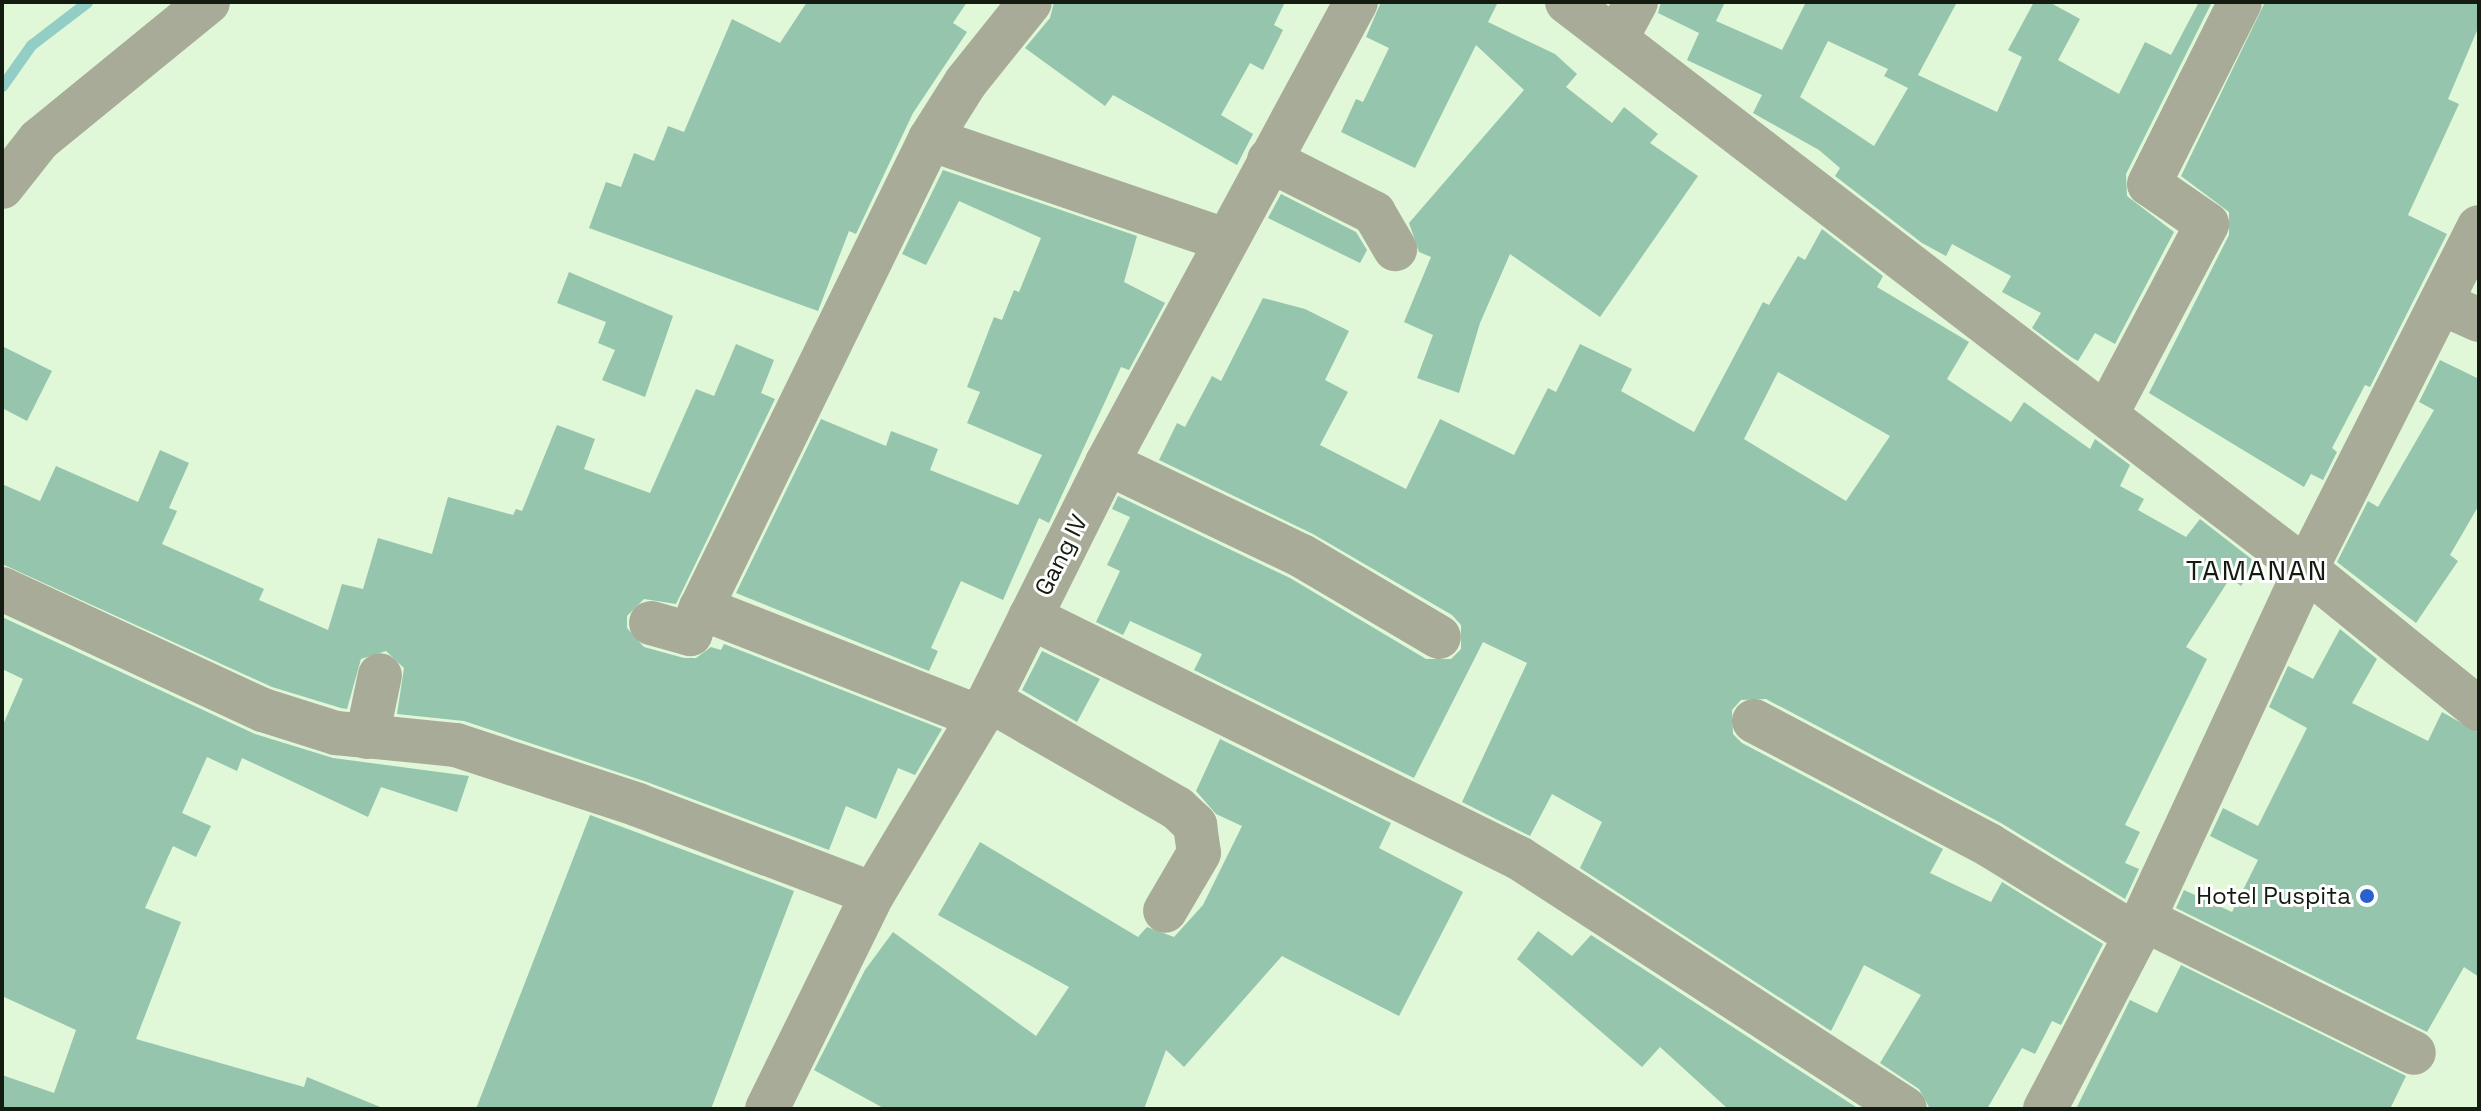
<!DOCTYPE html>
<html>
<head>
<meta charset="utf-8">
<style>
  body { margin:0 }
  #map { position:relative; width:2481px; height:1111px; overflow:hidden; background:#e0f7d8; font-family:"Space Grotesk",sans-serif }
  div>[style] { position:absolute }
  .stream>* { height:11px; margin:-5.5px; padding:0 5.5px; transform-origin:5.5px; border-radius:5.5px; background:#92cdc6 }
  .building>* { inset:0; background:#95c5ad }
  .minor>* { height:44px; margin:-22px; padding:0 22px; transform-origin:22px; border-radius:22px; background:#a8ab97 }
  .dots>* { width:22px; height:22px; translate:-50% -50%; box-sizing:border-box; border:4px solid #fff; border-radius:50% }
  span { translate:-50% -50%; white-space:nowrap; text-align:center; line-height:1.15; -webkit-text-stroke:6px #fff; paint-order:stroke }
  .street-label { font-size:24px; color:#141c11 }
  .poi-label { font-size:24px; color:#141c11 }
  .right { translate:-100% -50%; text-align:right }
  .quarter-label { font-size:28px; color:#141c11; letter-spacing:2px }
  .frame { position:absolute; inset:0; border:4px solid #141c11; pointer-events:none }
</style>
</head>
<body>
<div id="map">
  <div class="stream">
    <i style="left:2px;top:86px;width:50px;rotate:-54.7deg"></i>
    <i style="left:31px;top:45px;width:71px;rotate:-37.5deg"></i>
  </div>
  <div class="building">
    <i style="clip-path:polygon(807px 2px,967px 2px,953px 23px,967px 32px,913px 113px,856px 234px,849px 231px,818px 311px,589px 228px,606px 182px,621px 187px,634px 153px,654px 161px,668px 126px,684px 132px,732px 19px,780px 43px)"></i>
    <i style="clip-path:polygon(1054px 2px,1285px 2px,1274px 25px,1283px 30px,1263px 70px,1250px 63px,1221px 115px,1253px 134px,1237px 165px,1113px 95px,1105px 106px,1025px 48px,1050px 18px)"></i>
    <i style="clip-path:polygon(1381px 2px,1498px 2px,1488px 22px,1555px 54px,1577px 74px,1566px 87px,1612px 123px,1624px 107px,1658px 134px,1650px 143px,1698px 176px,1600px 317px,1510px 254px,1480px 323px,1459px 393px,1417px 378px,1433px 335px,1404px 322px,1431px 257px,1419px 252px,1409px 223px,1524px 90px,1476px 45px,1415px 168px,1341px 132px,1356px 99px,1363px 102px,1389px 48px,1366px 37px)"></i>
    <i style="clip-path:polygon(evenodd,1661px 2px,1725px 2px,1716px 21px,1782px 50px,1806px 2px,1957px 2px,1918px 75px,1997px 112px,2022px 57px,2008px 50px,2034px 2px,2049px 2px,2080px 19px,2058px 60px,2119px 94px,2145px 42px,2171px 55px,2199px 2px,2212px 2px,2126px 174px,2127px 196px,2174px 232px,2115px 344px,2095px 333px,2078px 361px,2071px 357px,2032px 328px,2041px 313px,2002px 292px,2011px 276px,1952px 244px,1946px 256px,1922px 243px,1835px 176px,1840px 168px,1819px 150px,1753px 113px,1762px 95px,1687px 60px,1699px 33px,1658px 13px,1661px 2px,1828px 41px,1888px 69px,1884px 76px,1908px 88px,1874px 146px,1800px 97px,1828px 41px)"></i>
    <i style="clip-path:polygon(2265px 2px,2479px 2px,2479px 26px,2448px 99px,2459px 104px,2408px 215px,2447px 234px,2370px 387px,2365px 385px,2332px 448px,2337px 452px,2323px 480px,2311px 474px,2304px 487px,2149px 393px,2229px 235px,2229px 212px,2181px 176px)"></i>
    <i style="clip-path:polygon(943px 170px,1137px 236px,1124px 282px,1165px 303px,1129px 370px,1121px 367px,1049px 523px,1039px 518px,1003px 600px,961px 581px,931px 648px,938px 651px,929px 671px,736px 593px,821px 419px,886px 446px,891px 431px,938px 449px,930px 470px,1018px 505px,1042px 455px,967px 423px,980px 392px,967px 387px,994px 317px,1002px 320px,1014px 290px,1019px 292px,1041px 238px,959px 201px,926px 265px,902px 254px)"></i>
    <i style="clip-path:polygon(1281px 194px,1356px 232px,1367px 250px,1360px 263px,1268px 218px)"></i>
    <i style="clip-path:polygon(evenodd,1822px 229px,1883px 276px,1877px 287px,1969px 342px,1947px 379px,2011px 422px,2024px 402px,2090px 449px,2095px 439px,2130px 465px,2120px 486px,2144px 499px,2138px 510px,2186px 537px,2200px 519px,2258px 564px,2241px 586px,2230px 578px,2186px 647px,2207px 659px,2125px 825px,2140px 832px,2125px 863px,2139px 869px,2125px 899px,2001px 823px,1766px 699px,1741px 700px,1732px 710px,1733px 734px,1742px 743px,1943px 849px,1930px 873px,1991px 902px,2002px 882px,2103px 944px,2061px 1025px,2052px 1021px,2035px 1054px,2022px 1048px,1987px 1109px,1930px 1109px,1919px 1089px,1880px 1063px,1921px 995px,1864px 965px,1831px 1031px,1580px 868px,1602px 822px,1552px 794px,1530px 836px,1462px 802px,1527px 663px,1483px 642px,1414px 778px,1194px 670px,1202px 654px,1130px 621px,1123px 635px,1096px 622px,1120px 571px,1107px 565px,1130px 517px,1112px 509px,1118px 496px,1290px 578px,1426px 659px,1451px 659px,1461px 649px,1461px 625px,1452px 615px,1313px 534px,1159px 460px,1177px 423px,1185px 427px,1212px 376px,1221px 381px,1263px 298px,1305px 309px,1349px 331px,1325px 380px,1348px 392px,1320px 445px,1406px 489px,1440px 419px,1514px 455px,1548px 388px,1556px 392px,1580px 344px,1632px 369px,1621px 391px,1694px 432px,1763px 302px,1769px 305px,1798px 256px,1805px 260px,1822px 229px,1778px 372px,1890px 436px,1846px 501px,1744px 439px,1778px 372px)"></i>
    <i style="clip-path:polygon(569px 272px,673px 316px,645px 397px,602px 380px,615px 350px,598px 343px,606px 322px,557px 303px)"></i>
    <i style="clip-path:polygon(736px 344px,774px 360px,761px 393px,775px 399px,676px 604px,644px 599px,627px 616px,627px 628px,644px 647px,684px 658px,696px 658px,711px 647px,721px 650px,724px 644px,942px 729px,915px 775px,898px 768px,876px 819px,846px 806px,829px 850px,647px 782px,464px 721px,397px 714px,404px 668px,386px 651px,361px 659px,347px 709px,341px 708px,272px 687px,2px 564px,2px 484px,40px 501px,56px 466px,138px 502px,160px 450px,189px 463px,169px 508px,177px 511px,162px 544px,264px 589px,259px 600px,328px 630px,342px 584px,363px 589px,378px 538px,432px 554px,448px 497px,513px 515px,516px 509px,522px 511px,557px 425px,595px 439px,584px 469px,650px 493px,696px 389px,714px 396px)"></i>
    <i style="clip-path:polygon(2px 346px,52px 371px,27px 421px,2px 408px)"></i>
    <i style="clip-path:polygon(2440px 360px,2479px 379px,2479px 505px,2450px 555px,2458px 561px,2416px 623px,2337px 562px,2368px 501px,2378px 507px,2434px 410px,2419px 402px)"></i>
    <i style="clip-path:polygon(2px 617px,255px 734px,333px 758px,469px 776px,457px 812px,381px 787px,368px 817px,242px 758px,237px 771px,207px 757px,182px 813px,211px 826px,196px 857px,173px 846px,145px 908px,181px 922px,136px 1039px,304px 1087px,307px 1077px,385px 1109px,2px 1109px,2px 1075px,54px 1093px,76px 1030px,2px 996px,2px 727px,23px 679px,2px 669px)"></i>
    <i style="clip-path:polygon(2340px 629px,2377px 659px,2352px 703px,2428px 741px,2442px 712px,2479px 733px,2479px 977px,2464px 967px,2427px 1032px,2176px 908px,2184px 890px,2232px 912px,2258px 860px,2210px 836px,2223px 808px,2258px 826px,2307px 728px,2269px 707px,2288px 666px,2313px 679px)"></i>
    <i style="clip-path:polygon(1042px 651px,1100px 679px,1077px 722px,1022px 690px)"></i>
    <i style="clip-path:polygon(1220px 739px,1391px 823px,1379px 848px,1463px 892px,1399px 1016px,1282px 956px,1184px 1067px,1166px 1050px,1144px 1109px,885px 1109px,814px 1070px,865px 970px,893px 932px,1036px 1036px,1069px 987px,938px 915px,980px 842px,1138px 937px,1147px 927px,1174px 937px,1203px 905px,1242px 826px,1216px 814px,1196px 791px)"></i>
    <i style="clip-path:polygon(590px 815px,794px 891px,711px 1109px,476px 1109px)"></i>
    <i style="clip-path:polygon(1538px 931px,1572px 956px,1591px 935px,1859px 1109px,1728px 1109px,1660px 1047px,1642px 1067px,1517px 959px)"></i>
    <i style="clip-path:polygon(2181px 965px,2406px 1076px,2390px 1109px,2076px 1109px,2130px 1000px,2157px 1013px)"></i>
  </div>
  <div class="minor">
    <i style="left:1567px;top:2px;width:931px;rotate:37.5deg"></i>
    <i style="left:2306px;top:569px;width:223px;rotate:39deg"></i>
    <i style="left:1616px;top:39px;width:42px;rotate:-61.6deg"></i>
    <i style="left:930px;top:139px;width:312px;rotate:18.9deg"></i>
    <i style="left:1269px;top:160px;width:118px;rotate:26.8deg"></i>
    <i style="left:1374px;top:213px;width:42px;rotate:59.7deg"></i>
    <i style="left:2px;top:187px;width:60px;rotate:-51.8deg"></i>
    <i style="left:39px;top:140px;width:218px;rotate:-39.2deg"></i>
    <i style="left:2441px;top:303px;width:42px;rotate:24.1deg"></i>
    <i style="left:2106px;top:415px;width:216px;rotate:-62.1deg"></i>
    <i style="left:2207px;top:224px;width:70px;rotate:-145.4deg"></i>
    <i style="left:2149px;top:184px;width:203px;rotate:-63.4deg"></i>
    <i style="left:1107px;top:463px;width:216px;rotate:25.5deg"></i>
    <i style="left:1302px;top:556px;width:159px;rotate:30.6deg"></i>
    <i style="left:2px;top:589px;width:288px;rotate:24.9deg"></i>
    <i style="left:263px;top:710px;width:77px;rotate:17.5deg"></i>
    <i style="left:336px;top:733px;width:121px;rotate:5.7deg"></i>
    <i style="left:456px;top:745px;width:192px;rotate:18.2deg"></i>
    <i style="left:638px;top:805px;width:251px;rotate:20.7deg"></i>
    <i style="left:1030px;top:617px;width:545px;rotate:26.24deg"></i>
    <i style="left:1519px;top:858px;width:460px;rotate:33deg"></i>
    <i style="left:651px;top:623px;width:41px;rotate:15.8deg"></i>
    <i style="left:690px;top:634px;width:28px;rotate:-67deg"></i>
    <i style="left:989px;top:700px;width:217px;rotate:29.9deg"></i>
    <i style="left:1177px;top:808px;width:25px;rotate:43deg"></i>
    <i style="left:1195px;top:825px;width:28px;rotate:82deg"></i>
    <i style="left:1199px;top:853px;width:67px;rotate:120.4deg"></i>
    <i style="left:979px;top:717px;width:299px;rotate:-158.6deg"></i>
    <i style="left:701px;top:608px;width:522px;rotate:-63.97deg"></i>
    <i style="left:930px;top:139px;width:67px;rotate:-57.7deg"></i>
    <i style="left:966px;top:82px;width:102px;rotate:-51.3deg"></i>
    <i style="left:1754px;top:721px;width:266px;rotate:27.8deg"></i>
    <i style="left:1989px;top:845px;width:172px;rotate:31.5deg"></i>
    <i style="left:367px;top:737px;width:63px;rotate:-78.2deg"></i>
    <i style="left:2143px;top:919px;width:302px;rotate:26.3deg"></i>
    <i style="left:767px;top:1109px;width:240px;rotate:-63.8deg"></i>
    <i style="left:873px;top:894px;width:226px;rotate:-59.1deg"></i>
    <i style="left:989px;top:700px;width:265px;rotate:-63.5deg"></i>
    <i style="left:1107px;top:463px;width:524px;rotate:-61.63deg"></i>
    <i style="left:2045px;top:1109px;width:196px;rotate:-62.4deg"></i>
    <i style="left:2136px;top:935px;width:404px;rotate:-65.1deg"></i>
    <i style="left:2306px;top:569px;width:383px;rotate:-63.2deg"></i>
  </div>
  <div class="dots">
    <i style="left:2367px;top:896px;background:#2961ce"></i>
  </div>
  <div class="street-label">
    <span style="left:1061px;top:555px;rotate:-63deg">Gang IV</span>
  </div>
  <div class="poi-label">
    <span class="right" style="left:2351px;top:896px">Hotel Puspita</span>
  </div>
  <div class="quarter-label">
    <span style="left:2257px;top:570px">TAMANAN</span>
  </div>
  <div class="frame"></div>
</div>
</body>
</html>
